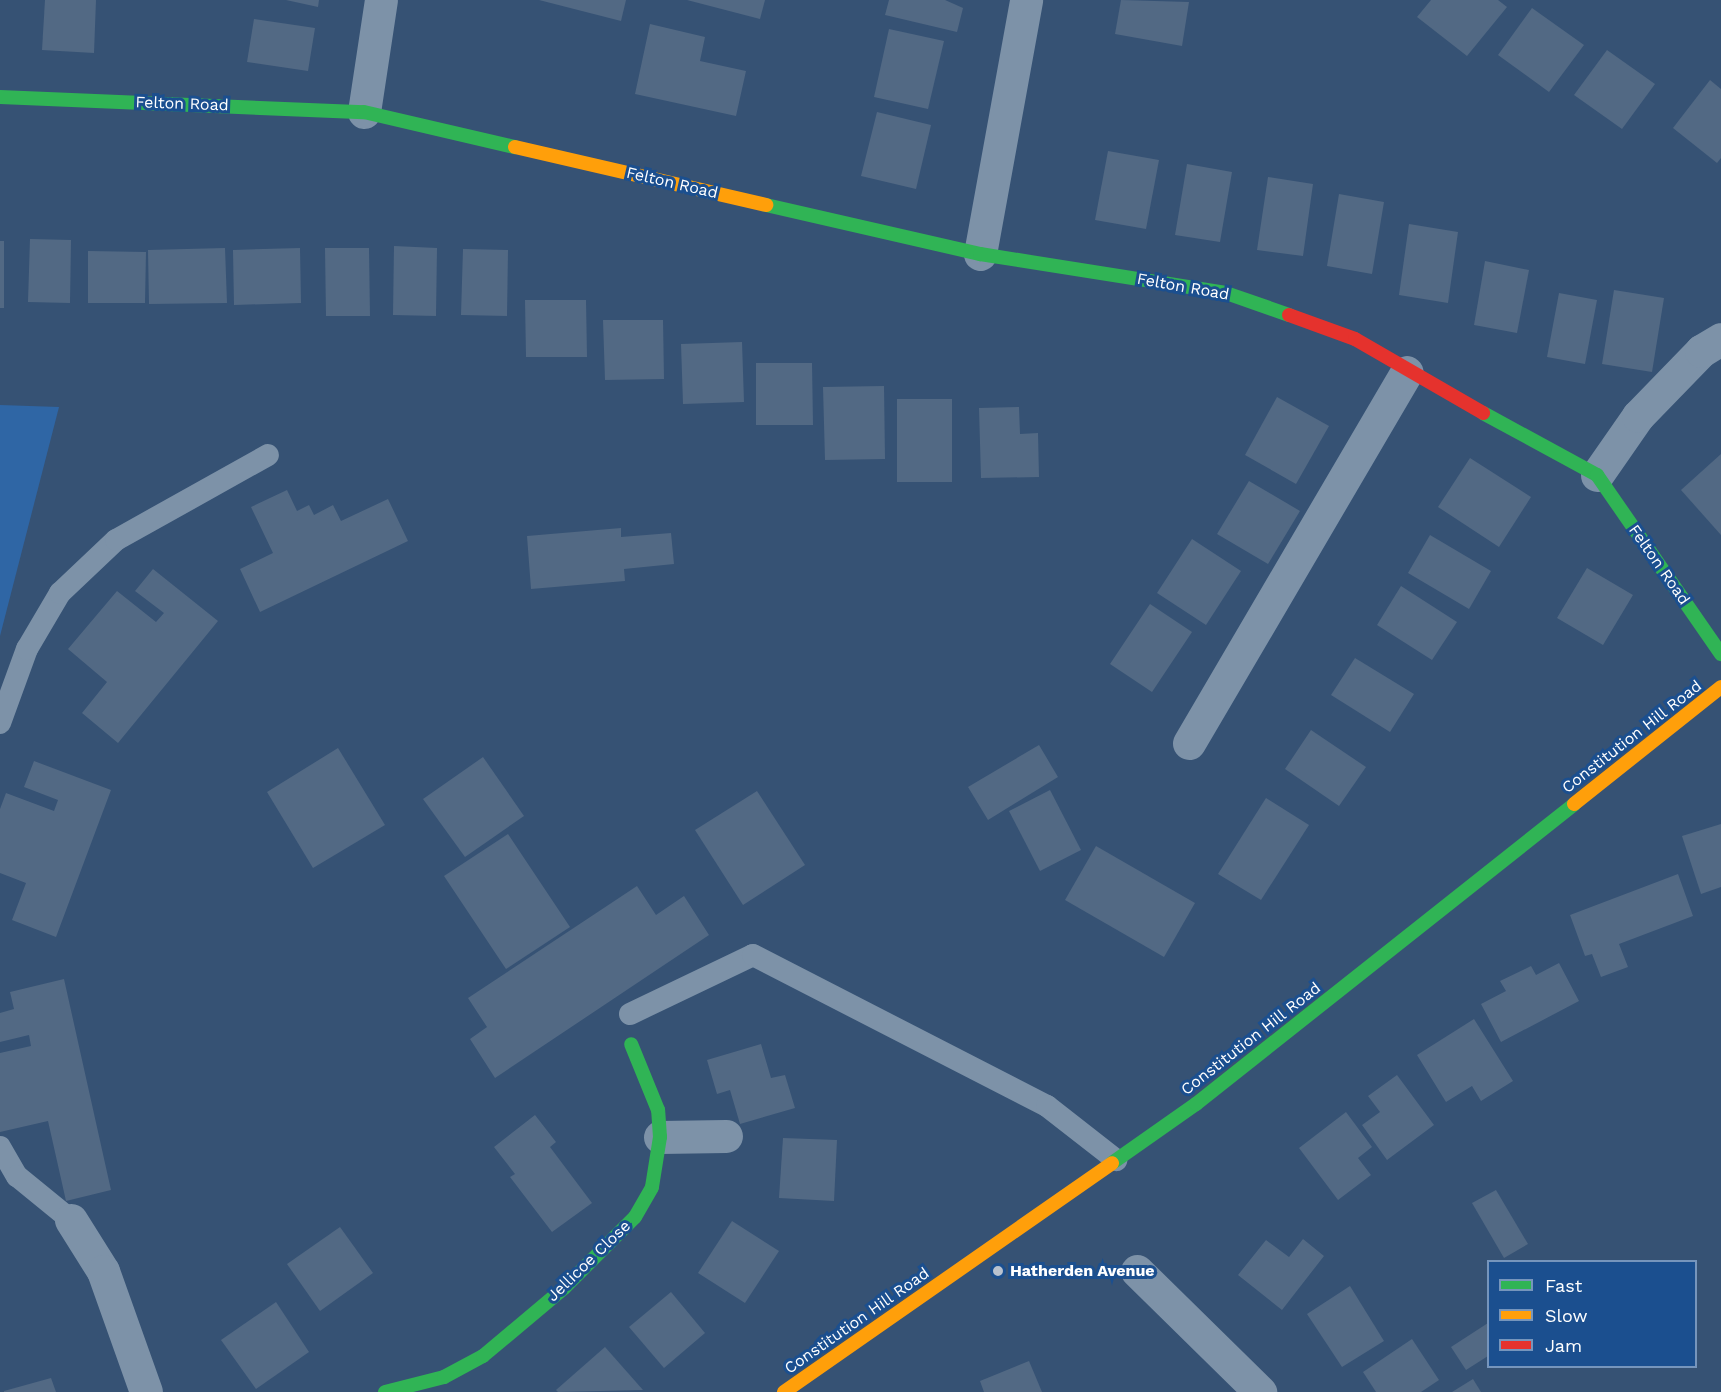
<!DOCTYPE html>
<html>
<head>
<meta charset="utf-8">
<style>
  body { margin:0 }
  #map { position:relative; width:1721px; height:1392px; overflow:hidden; background:#365274; font-family:"Work Sans",sans-serif }
  div>[style] { position:absolute }
  .green>* { inset:0; background:#2f66a5 }
  .building>* { inset:0; background:#526984 }
  .lane>* { height:22px; margin:-11px; padding:0 11px; transform-origin:11px; border-radius:11px; background:#7d92a8 }
  .street>* { height:33px; margin:-16.5px; padding:0 16.5px; transform-origin:16.5px; border-radius:16.5px; background:#7d92a8 }
  .fast>* { height:14px; margin:-7px; padding:0 7px; transform-origin:7px; border-radius:7px; background:#30b455 }
  .slow>* { height:14px; margin:-7px; padding:0 7px; transform-origin:7px; border-radius:7px; background:#ff9f0a }
  .jam>* { height:14px; margin:-7px; padding:0 7px; transform-origin:7px; border-radius:7px; background:#e5322d }
  .dots>* { width:16px; height:16px; translate:-50% -50%; box-sizing:border-box; border:3px solid #1b4f8f; border-radius:50% }
  span { translate:-50% -50%; white-space:nowrap; text-align:center; line-height:1.15; -webkit-text-stroke:6px #1b4f8f; paint-order:stroke }
  .street-label { font-size:16px; color:#fff }
  .poi-label { font-size:16px; color:#fff; font-weight:700 }
  .left { translate:0 -50%; text-align:left }
  .legend { position:absolute; left:1487px; top:1260px; width:210px; height:108px; box-sizing:border-box; background:#1b4f8f; border:2px solid #7695bc; margin:0; padding:8px 10px; list-style:none; font-size:18px; color:#fff }
  .legend li { display:flex; align-items:center; gap:12px; height:30px }
  .legend b { width:30px; border:2px solid #7695bc }
</style>
</head>
<body>
<div id="map">
  <div class="green">
    <i style="clip-path:polygon(0 405px,59px 407px,0 636px)"></i>
  </div>
  <div class="building">
    <i style="clip-path:polygon(45px 0,96px 0,94px 53px,42px 50px)"></i>
    <i style="clip-path:polygon(286px 0,319px 0,318px 7px)"></i>
    <i style="clip-path:polygon(539px 0,626px 0,621px 21px)"></i>
    <i style="clip-path:polygon(687px 0,765px 0,760px 19px)"></i>
    <i style="clip-path:polygon(889px 0,945px 0,963px 8px,957px 32px,885px 15px)"></i>
    <i style="clip-path:polygon(1121px 0,1189px 2px,1182px 46px,1115px 34px)"></i>
    <i style="clip-path:polygon(1431px 0,1498px 0,1507px 7px,1467px 56px,1417px 17px)"></i>
    <i style="clip-path:polygon(1532px 8px,1584px 45px,1549px 92px,1498px 55px)"></i>
    <i style="clip-path:polygon(254px 19px,315px 28px,308px 71px,247px 62px)"></i>
    <i style="clip-path:polygon(650px 24px,705px 37px,700px 61px,746px 71px,736px 116px,635px 94px)"></i>
    <i style="clip-path:polygon(889px 29px,944px 41px,928px 109px,874px 97px)"></i>
    <i style="clip-path:polygon(1607px 50px,1655px 84px,1622px 129px,1574px 95px)"></i>
    <i style="clip-path:polygon(1710px 80px,1721px 89px,1721px 158px,1717px 163px,1673px 128px)"></i>
    <i style="clip-path:polygon(877px 112px,931px 125px,916px 189px,861px 176px)"></i>
    <i style="clip-path:polygon(1108px 151px,1159px 160px,1146px 229px,1095px 220px)"></i>
    <i style="clip-path:polygon(1187px 164px,1232px 172px,1220px 242px,1175px 235px)"></i>
    <i style="clip-path:polygon(1268px 177px,1313px 184px,1303px 256px,1257px 250px)"></i>
    <i style="clip-path:polygon(1339px 194px,1384px 202px,1372px 274px,1327px 266px)"></i>
    <i style="clip-path:polygon(1409px 224px,1458px 232px,1448px 303px,1399px 295px)"></i>
    <i style="clip-path:polygon(30px 239px,71px 240px,70px 303px,28px 302px)"></i>
    <i style="clip-path:polygon(0 241px,4px 241px,4px 308px,0 308px)"></i>
    <i style="clip-path:polygon(394px 246px,437px 248px,436px 316px,393px 315px)"></i>
    <i style="clip-path:polygon(225px 248px,227px 303px,149px 304px,148px 250px)"></i>
    <i style="clip-path:polygon(300px 248px,301px 303px,234px 305px,233px 250px)"></i>
    <i style="clip-path:polygon(325px 248px,369px 248px,370px 316px,326px 316px)"></i>
    <i style="clip-path:polygon(463px 249px,508px 250px,507px 316px,461px 315px)"></i>
    <i style="clip-path:polygon(88px 251px,146px 252px,145px 303px,88px 303px)"></i>
    <i style="clip-path:polygon(1485px 261px,1529px 270px,1517px 333px,1474px 325px)"></i>
    <i style="clip-path:polygon(1614px 290px,1664px 298px,1652px 372px,1602px 364px)"></i>
    <i style="clip-path:polygon(1559px 293px,1597px 300px,1585px 364px,1547px 357px)"></i>
    <i style="clip-path:polygon(525px 300px,586px 300px,587px 357px,526px 357px)"></i>
    <i style="clip-path:polygon(603px 320px,663px 320px,664px 379px,605px 380px)"></i>
    <i style="clip-path:polygon(742px 342px,744px 402px,683px 404px,681px 344px)"></i>
    <i style="clip-path:polygon(756px 363px,812px 363px,813px 425px,756px 425px)"></i>
    <i style="clip-path:polygon(884px 386px,885px 459px,825px 460px,823px 387px)"></i>
    <i style="clip-path:polygon(1277px 397px,1329px 426px,1296px 484px,1245px 455px)"></i>
    <i style="clip-path:polygon(897px 399px,952px 399px,952px 482px,897px 482px)"></i>
    <i style="clip-path:polygon(1019px 407px,1020px 434px,1038px 433px,1039px 477px,981px 478px,979px 408px)"></i>
    <i style="clip-path:polygon(1721px 454px,1721px 535px,1681px 490px)"></i>
    <i style="clip-path:polygon(1470px 458px,1531px 497px,1499px 547px,1438px 507px)"></i>
    <i style="clip-path:polygon(1249px 481px,1300px 511px,1268px 564px,1217px 534px)"></i>
    <i style="clip-path:polygon(287px 490px,297px 511px,309px 505px,314px 515px,333px 505px,341px 521px,388px 499px,408px 541px,260px 612px,240px 569px,273px 553px,251px 507px)"></i>
    <i style="clip-path:polygon(621px 528px,621px 537px,671px 533px,674px 564px,624px 569px,625px 581px,531px 589px,527px 536px)"></i>
    <i style="clip-path:polygon(1430px 535px,1491px 571px,1469px 609px,1408px 573px)"></i>
    <i style="clip-path:polygon(1192px 539px,1241px 571px,1206px 625px,1157px 593px)"></i>
    <i style="clip-path:polygon(1587px 568px,1633px 595px,1603px 645px,1557px 618px)"></i>
    <i style="clip-path:polygon(153px 569px,218px 621px,118px 743px,82px 713px,107px 682px,68px 649px,117px 591px,156px 622px,164px 613px,135px 591px)"></i>
    <i style="clip-path:polygon(1401px 586px,1457px 622px,1432px 660px,1377px 625px)"></i>
    <i style="clip-path:polygon(1150px 604px,1192px 632px,1152px 692px,1110px 664px)"></i>
    <i style="clip-path:polygon(1355px 658px,1414px 694px,1390px 732px,1331px 695px)"></i>
    <i style="clip-path:polygon(1311px 730px,1366px 767px,1339px 806px,1285px 769px)"></i>
    <i style="clip-path:polygon(1039px 745px,1058px 777px,988px 820px,968px 787px)"></i>
    <i style="clip-path:polygon(338px 748px,385px 825px,313px 868px,267px 792px)"></i>
    <i style="clip-path:polygon(483px 757px,524px 816px,465px 857px,423px 799px)"></i>
    <i style="clip-path:polygon(34px 761px,111px 790px,56px 937px,12px 920px,26px 883px,0 873px,0 809px,6px 793px,54px 811px,58px 800px,24px 787px)"></i>
    <i style="clip-path:polygon(1050px 790px,1081px 850px,1040px 871px,1009px 811px)"></i>
    <i style="clip-path:polygon(757px 791px,805px 865px,743px 905px,695px 830px)"></i>
    <i style="clip-path:polygon(1266px 798px,1309px 825px,1261px 900px,1218px 874px)"></i>
    <i style="clip-path:polygon(1721px 824px,1721px 887px,1701px 894px,1682px 836px)"></i>
    <i style="clip-path:polygon(508px 834px,570px 927px,506px 969px,444px 876px)"></i>
    <i style="clip-path:polygon(1096px 846px,1195px 903px,1164px 957px,1065px 900px)"></i>
    <i style="clip-path:polygon(1678px 874px,1693px 916px,1619px 944px,1628px 967px,1601px 977px,1592px 954px,1585px 956px,1570px 915px)"></i>
    <i style="clip-path:polygon(637px 886px,656px 915px,684px 896px,709px 935px,495px 1078px,470px 1039px,487px 1027px,468px 998px)"></i>
    <i style="clip-path:polygon(1559px 963px,1579px 1001px,1501px 1042px,1481px 1004px,1506px 991px,1500px 981px,1531px 966px,1536px 975px)"></i>
    <i style="clip-path:polygon(64px 979px,111px 1190px,66px 1201px,48px 1121px,0 1132px,0 1053px,31px 1046px,29px 1035px,0 1042px,0 1013px,14px 1009px,10px 992px)"></i>
    <i style="clip-path:polygon(1474px 1019px,1513px 1081px,1481px 1101px,1472px 1086px,1446px 1102px,1417px 1055px)"></i>
    <i style="clip-path:polygon(761px 1044px,771px 1078px,785px 1075px,795px 1108px,740px 1124px,730px 1090px,717px 1094px,707px 1060px)"></i>
    <i style="clip-path:polygon(1397px 1075px,1434px 1125px,1387px 1160px,1362px 1125px,1380px 1112px,1368px 1096px)"></i>
    <i style="clip-path:polygon(1346px 1112px,1372px 1147px,1358px 1158px,1371px 1175px,1338px 1200px,1299px 1148px)"></i>
    <i style="clip-path:polygon(535px 1115px,556px 1142px,550px 1147px,592px 1203px,552px 1232px,510px 1177px,515px 1174px,494px 1147px)"></i>
    <i style="clip-path:polygon(783px 1138px,837px 1140px,834px 1201px,779px 1198px)"></i>
    <i style="clip-path:polygon(1496px 1190px,1528px 1244px,1504px 1258px,1472px 1203px)"></i>
    <i style="clip-path:polygon(732px 1221px,779px 1251px,745px 1303px,698px 1273px)"></i>
    <i style="clip-path:polygon(340px 1227px,373px 1273px,320px 1311px,287px 1264px)"></i>
    <i style="clip-path:polygon(1303px 1239px,1324px 1256px,1282px 1310px,1238px 1275px,1266px 1240px,1289px 1257px)"></i>
    <i style="clip-path:polygon(1350px 1286px,1384px 1341px,1342px 1367px,1307px 1314px)"></i>
    <i style="clip-path:polygon(671px 1292px,705px 1333px,664px 1368px,629px 1327px)"></i>
    <i style="clip-path:polygon(276px 1302px,309px 1352px,256px 1389px,221px 1340px)"></i>
    <i style="clip-path:polygon(1488px 1323px,1488px 1356px,1466px 1370px,1451px 1347px)"></i>
    <i style="clip-path:polygon(1412px 1339px,1439px 1380px,1421px 1392px,1376px 1392px,1363px 1372px)"></i>
    <i style="clip-path:polygon(605px 1347px,643px 1390px,558px 1392px,556px 1390px)"></i>
    <i style="clip-path:polygon(1029px 1361px,1042px 1392px,984px 1392px,980px 1381px)"></i>
    <i style="clip-path:polygon(51px 1378px,56px 1392px,4px 1392px,4px 1391px)"></i>
    <i style="clip-path:polygon(1473px 1379px,1481px 1392px,1452px 1392px)"></i>
  </div>
  <div class="lane">
    <i style="left:0;top:723px;width:79px;rotate:-70deg"></i>
    <i style="left:27px;top:649px;width:65px;rotate:-59.5deg"></i>
    <i style="left:60px;top:593px;width:77px;rotate:-43.4deg"></i>
    <i style="left:116px;top:540px;width:174px;rotate:-29.2deg"></i>
    <i style="left:630px;top:1014px;width:136px;rotate:-25.6deg"></i>
    <i style="left:753px;top:955px;width:331px;rotate:27.2deg"></i>
    <i style="left:1047px;top:1106px;width:88px;rotate:38deg"></i>
    <i style="left:0;top:1147px;width:34px;rotate:60deg"></i>
    <i style="left:17px;top:1176px;width:70px;rotate:39.2deg"></i>
  </div>
  <div class="street">
    <i style="left:364px;top:112px;width:113px;rotate:-81.4deg"></i>
    <i style="left:980px;top:254px;width:258px;rotate:-79.7deg"></i>
    <i style="left:1597px;top:475px;width:72px;rotate:-55.2deg"></i>
    <i style="left:1638px;top:416px;width:91px;rotate:-45.9deg"></i>
    <i style="left:1701px;top:351px;width:23px;rotate:-31deg"></i>
    <i style="left:1189px;top:743px;width:430px;rotate:-59.6deg"></i>
    <i style="left:660px;top:1137px;width:66px;rotate:-0.9deg"></i>
    <i style="left:71px;top:1220px;width:60px;rotate:57.9deg"></i>
    <i style="left:103px;top:1271px;width:128px;rotate:70.4deg"></i>
    <i style="left:1137px;top:1271px;width:173px;rotate:44.5deg"></i>
  </div>
  <div class="fast">
    <i style="left:0;top:97px;width:364px;rotate:2.4deg"></i>
    <i style="left:364px;top:112px;width:155px;rotate:13.1deg"></i>
    <i style="left:766px;top:205px;width:220px;rotate:12.9deg"></i>
    <i style="left:980px;top:254px;width:249px;rotate:9deg"></i>
    <i style="left:1226px;top:293px;width:67px;rotate:19.2deg"></i>
    <i style="left:1483px;top:413px;width:130px;rotate:28.5deg"></i>
    <i style="left:1597px;top:475px;width:218px;rotate:55.3deg"></i>
    <i style="left:1112px;top:1163px;width:103px;rotate:-35.1deg"></i>
    <i style="left:1196px;top:1104px;width:483px;rotate:-38.4deg"></i>
    <i style="left:385px;top:1392px;width:61px;rotate:-14.3deg"></i>
    <i style="left:444px;top:1377px;width:44px;rotate:-28.3deg"></i>
    <i style="left:483px;top:1356px;width:106px;rotate:-40deg"></i>
    <i style="left:564px;top:1288px;width:100px;rotate:-45deg"></i>
    <i style="left:635px;top:1217px;width:34px;rotate:-60deg"></i>
    <i style="left:652px;top:1187px;width:51px;rotate:-80.9deg"></i>
    <i style="left:660px;top:1137px;width:27px;rotate:-94deg"></i>
    <i style="left:658px;top:1110px;width:71px;rotate:-112.2deg"></i>
  </div>
  <div class="slow">
    <i style="left:515px;top:147px;width:258px;rotate:13deg"></i>
    <i style="left:1574px;top:804px;width:188px;rotate:-38.5deg"></i>
    <i style="left:784px;top:1392px;width:400px;rotate:-34.9deg"></i>
  </div>
  <div class="jam">
    <i style="left:1289px;top:315px;width:70px;rotate:20deg"></i>
    <i style="left:1355px;top:339px;width:148px;rotate:30deg"></i>
  </div>
  <div class="dots">
    <i style="left:998px;top:1271px;background:#b9c2ce"></i>
  </div>
  <div class="street-label">
    <span style="left:182px;top:104px;rotate:2deg">Felton Road</span>
    <span style="left:672px;top:183px;rotate:13deg">Felton Road</span>
    <span style="left:1183px;top:287px;rotate:10deg">Felton Road</span>
    <span style="left:1659px;top:565px;rotate:55deg">Felton Road</span>
    <span style="left:1632px;top:737px;rotate:-38deg">Constitution Hill Road</span>
    <span style="left:1251px;top:1039px;rotate:-38deg">Constitution Hill Road</span>
    <span style="left:589px;top:1261px;rotate:-44deg">Jellicoe Close</span>
    <span style="left:857px;top:1321px;rotate:-35deg">Constitution Hill Road</span>
  </div>
  <div class="poi-label">
    <span class="left" style="left:1010px;top:1271px">Hatherden Avenue</span>
  </div>
  <ul class="legend">
  <li><b style="height:8px;background:#30b455"></b>Fast</li>
  <li><b style="height:8px;background:#ff9f0a"></b>Slow</li>
  <li><b style="height:8px;background:#e5322d"></b>Jam</li>
  </ul>
</div>
</body>
</html>
